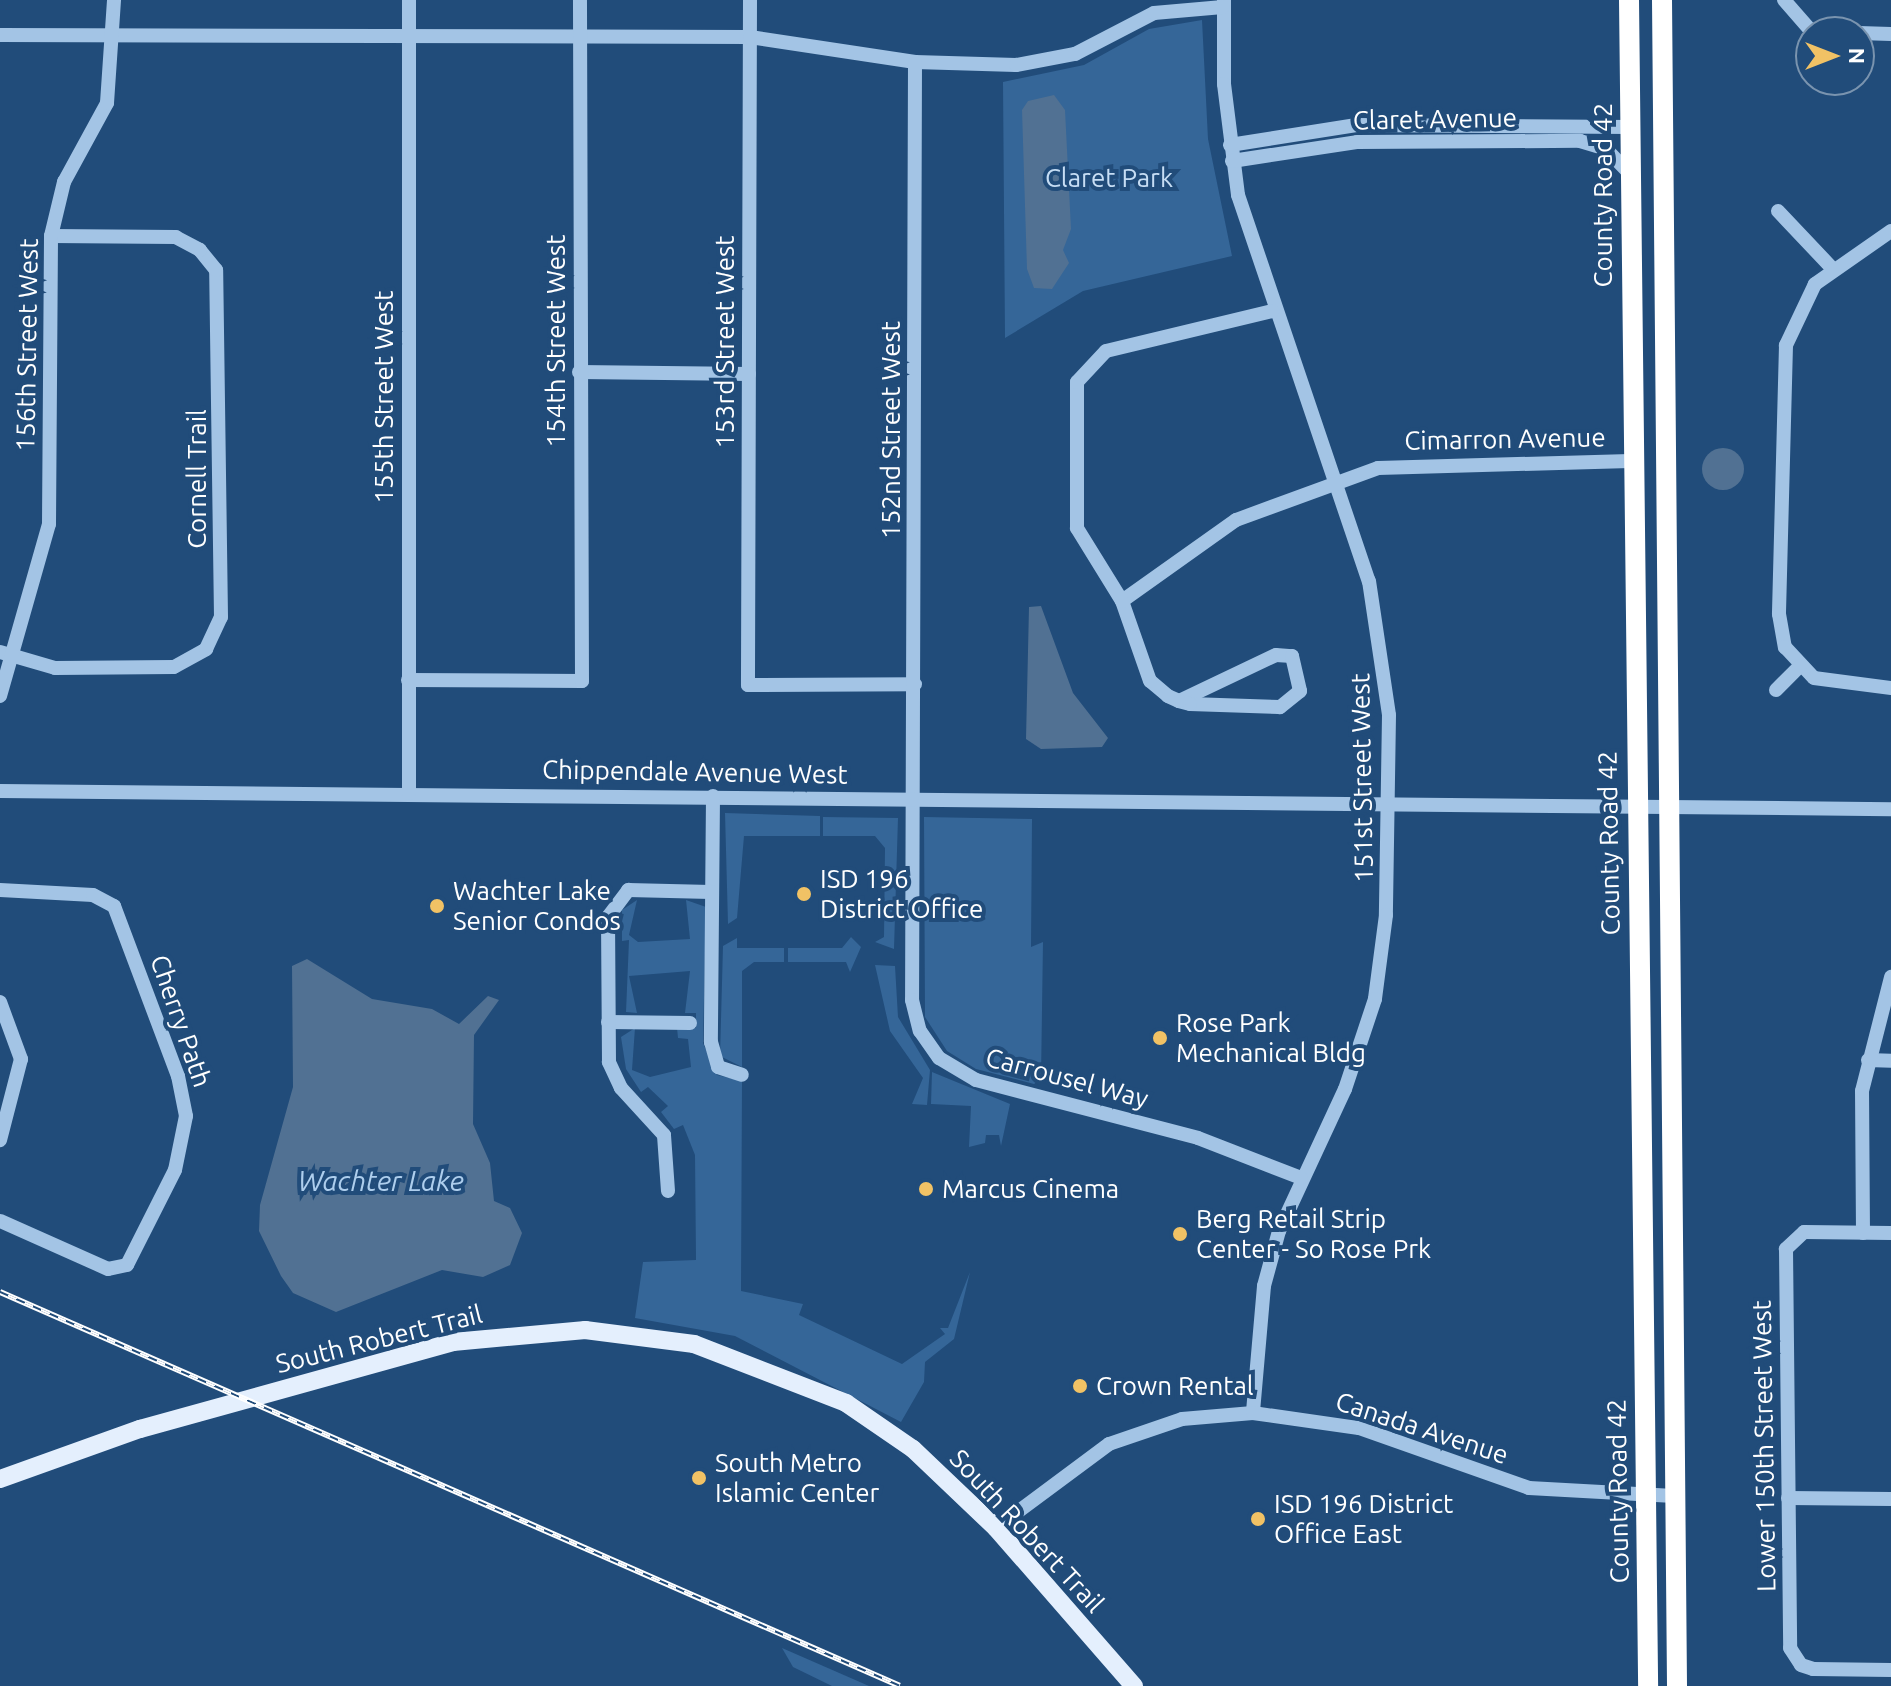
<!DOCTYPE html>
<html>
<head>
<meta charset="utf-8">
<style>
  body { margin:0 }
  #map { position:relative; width:1891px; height:1686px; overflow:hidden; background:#214c7a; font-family:Ubuntu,sans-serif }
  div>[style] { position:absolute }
  .green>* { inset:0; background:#356698 }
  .water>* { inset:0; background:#517193 }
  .round { border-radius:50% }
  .minor>* { height:14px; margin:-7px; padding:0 7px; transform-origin:7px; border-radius:7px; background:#a3c4e5 }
  .major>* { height:18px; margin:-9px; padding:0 9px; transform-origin:9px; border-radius:9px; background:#e4effd }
  .highway>* { height:20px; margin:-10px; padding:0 10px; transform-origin:10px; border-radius:10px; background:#fff }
  .rail>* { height:6px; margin-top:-3px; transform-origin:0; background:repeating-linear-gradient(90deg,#214c7a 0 9px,#fff 0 18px); box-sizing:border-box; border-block:2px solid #fff }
  .dots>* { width:22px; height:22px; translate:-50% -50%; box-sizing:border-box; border:4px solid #214c7a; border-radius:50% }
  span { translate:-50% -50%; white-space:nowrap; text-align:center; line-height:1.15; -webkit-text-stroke:8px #214c7a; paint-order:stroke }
  .street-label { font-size:26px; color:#fff }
  .park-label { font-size:26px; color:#c6ddf4 }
  .poi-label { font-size:26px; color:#fff }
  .left { translate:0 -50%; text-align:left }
  .water-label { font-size:28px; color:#aeceed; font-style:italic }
  .north { position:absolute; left:1795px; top:16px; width:80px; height:80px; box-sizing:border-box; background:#214c7a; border:2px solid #7a94af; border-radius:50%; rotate:90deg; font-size:22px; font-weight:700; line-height:32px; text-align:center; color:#fff }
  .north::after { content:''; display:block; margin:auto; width:28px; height:36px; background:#f1c265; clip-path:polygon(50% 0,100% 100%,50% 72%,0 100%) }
</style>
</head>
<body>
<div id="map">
  <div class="green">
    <i style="clip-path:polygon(1202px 20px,1208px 139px,1232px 256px,1083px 291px,1005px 338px,1003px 82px,1084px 65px,1149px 29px)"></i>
    <i style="clip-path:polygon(725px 813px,820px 816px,820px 836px,744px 836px,737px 918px,728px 924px)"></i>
    <i style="clip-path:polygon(823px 817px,898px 818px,894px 949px,875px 942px,884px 937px,885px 848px,875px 836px,823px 836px)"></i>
    <i style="clip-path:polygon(924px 817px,1032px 819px,1031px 947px,1043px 942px,1041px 1079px,1034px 1084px,976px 1069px,947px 1051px,925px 1017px)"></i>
    <i style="clip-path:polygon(637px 900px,629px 935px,638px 942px,690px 939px,686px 900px,706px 907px,703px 1043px,717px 1075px,742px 1081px,741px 1291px,803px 1304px,799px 1315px,902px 1364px,945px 1334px,940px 1328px,948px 1328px,970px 1272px,954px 1339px,925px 1362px,924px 1382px,901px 1422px,735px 1336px,635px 1318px,643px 1262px,696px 1260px,695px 1155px,683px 1125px,674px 1129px,661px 1112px,668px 1106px,648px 1087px,641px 1092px,626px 1069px,621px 1037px,635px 1028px,632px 1070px,650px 1077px,691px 1067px,688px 1039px,678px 1038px,677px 1028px,696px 1028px,696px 1013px,685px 1013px,690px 971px,629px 976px,637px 1013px,626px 1012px,629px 940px,622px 941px,622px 910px)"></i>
    <i style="clip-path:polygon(851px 937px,861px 947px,850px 972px,846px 962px,788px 962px,788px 948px,842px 948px)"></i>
    <i style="clip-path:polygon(737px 938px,737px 948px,784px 948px,784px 962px,754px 962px,742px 971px,742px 1067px,720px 1056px,723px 946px)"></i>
    <i style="clip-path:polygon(875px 965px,895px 966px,898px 1017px,930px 1070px,927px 1105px,912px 1104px,923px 1078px,890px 1031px)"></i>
    <i style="clip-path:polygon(932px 1072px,1010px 1104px,1001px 1146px,999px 1135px,986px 1135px,985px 1143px,969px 1147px,971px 1106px,931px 1104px)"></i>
    <i style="clip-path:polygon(782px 1648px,869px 1686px,832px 1686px,793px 1667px)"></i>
  </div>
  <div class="water">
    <i style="clip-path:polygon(1054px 95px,1065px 110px,1071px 229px,1063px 250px,1069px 263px,1052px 289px,1034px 288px,1027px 269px,1022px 110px,1028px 101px)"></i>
    <i class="round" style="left:1702px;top:448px;width:42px;height:42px"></i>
    <i style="clip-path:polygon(1041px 606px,1073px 693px,1108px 738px,1102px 747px,1041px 749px,1026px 739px,1029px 607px)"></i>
    <i style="clip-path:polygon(307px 959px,372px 999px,432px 1009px,459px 1024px,488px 996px,499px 1000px,474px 1035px,473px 1124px,490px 1163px,494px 1201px,510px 1208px,522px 1233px,510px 1265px,483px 1277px,442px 1270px,336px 1312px,293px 1293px,281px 1276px,259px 1231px,260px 1205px,293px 1087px,292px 966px)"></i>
  </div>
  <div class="minor">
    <i style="left:750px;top:0;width:685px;rotate:90.17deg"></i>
    <i style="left:748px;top:685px;width:167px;rotate:-0.3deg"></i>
    <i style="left:1224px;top:0;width:84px;rotate:90deg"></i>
    <i style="left:1224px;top:84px;width:112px;rotate:82.8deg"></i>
    <i style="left:1238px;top:195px;width:408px;rotate:71.3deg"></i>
    <i style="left:1369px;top:581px;width:135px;rotate:81.5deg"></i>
    <i style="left:1389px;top:715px;width:200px;rotate:90.9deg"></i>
    <i style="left:1386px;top:915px;width:85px;rotate:97.5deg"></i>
    <i style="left:1375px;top:999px;width:95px;rotate:108.4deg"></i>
    <i style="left:1345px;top:1089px;width:157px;rotate:114.9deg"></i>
    <i style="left:1279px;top:1231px;width:57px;rotate:105.3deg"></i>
    <i style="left:1264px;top:1286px;width:127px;rotate:95deg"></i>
    <i style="left:1784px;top:0;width:43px;rotate:48.8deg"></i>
    <i style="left:1859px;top:33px;width:32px;rotate:2deg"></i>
    <i style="left:0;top:35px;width:750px;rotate:0.15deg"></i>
    <i style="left:750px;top:37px;width:167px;rotate:8.6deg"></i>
    <i style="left:915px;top:62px;width:101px;rotate:1.7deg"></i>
    <i style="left:1016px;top:65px;width:60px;rotate:-10.6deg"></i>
    <i style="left:1075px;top:54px;width:89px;rotate:-27.4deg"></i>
    <i style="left:1154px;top:13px;width:69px;rotate:-5deg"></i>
    <i style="left:915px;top:62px;width:938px;rotate:90.18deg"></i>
    <i style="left:912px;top:1000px;width:32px;rotate:76deg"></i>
    <i style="left:920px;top:1031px;width:33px;rotate:55deg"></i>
    <i style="left:939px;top:1058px;width:43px;rotate:30.7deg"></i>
    <i style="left:976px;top:1080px;width:229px;rotate:14.6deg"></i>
    <i style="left:1198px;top:1138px;width:110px;rotate:21.2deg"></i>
    <i style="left:1230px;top:145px;width:128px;rotate:-9deg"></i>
    <i style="left:1356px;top:125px;width:273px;rotate:0.4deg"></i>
    <i style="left:1232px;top:161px;width:126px;rotate:-8.6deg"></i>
    <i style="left:1357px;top:142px;width:223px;rotate:-0.3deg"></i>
    <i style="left:1580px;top:141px;width:27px;rotate:17deg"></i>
    <i style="left:1606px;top:149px;width:33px;rotate:46deg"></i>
    <i style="left:1778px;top:211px;width:77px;rotate:46.6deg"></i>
    <i style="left:1891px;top:231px;width:93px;rotate:145.1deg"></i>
    <i style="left:1815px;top:284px;width:68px;rotate:115.4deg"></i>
    <i style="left:1786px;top:345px;width:269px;rotate:91.5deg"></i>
    <i style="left:1779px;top:614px;width:34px;rotate:80deg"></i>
    <i style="left:1785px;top:647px;width:42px;rotate:46.9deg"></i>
    <i style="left:1814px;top:678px;width:78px;rotate:7.4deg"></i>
    <i style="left:579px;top:372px;width:170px;rotate:0.7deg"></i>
    <i style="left:1122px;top:601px;width:140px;rotate:-35.4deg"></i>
    <i style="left:1236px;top:520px;width:151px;rotate:-20.1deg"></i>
    <i style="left:1378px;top:468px;width:252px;rotate:-1.6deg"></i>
    <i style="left:0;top:652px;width:57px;rotate:16.2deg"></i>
    <i style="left:55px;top:668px;width:119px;rotate:-0.5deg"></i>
    <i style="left:174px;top:667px;width:37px;rotate:-29deg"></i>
    <i style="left:206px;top:649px;width:35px;rotate:-65deg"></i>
    <i style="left:221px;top:617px;width:347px;rotate:-90.8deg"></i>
    <i style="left:216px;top:270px;width:26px;rotate:-129deg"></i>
    <i style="left:200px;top:250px;width:27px;rotate:-152deg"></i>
    <i style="left:176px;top:237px;width:125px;rotate:-179.5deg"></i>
    <i style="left:408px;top:680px;width:174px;rotate:0.3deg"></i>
    <i style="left:582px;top:681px;width:681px;rotate:-90.17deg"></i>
    <i style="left:1776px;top:690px;width:33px;rotate:-45deg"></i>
    <i style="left:0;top:696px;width:179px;rotate:-74.1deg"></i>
    <i style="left:49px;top:524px;width:288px;rotate:-89.6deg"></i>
    <i style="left:51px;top:236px;width:56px;rotate:-76.5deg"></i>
    <i style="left:64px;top:182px;width:90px;rotate:-61.4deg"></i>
    <i style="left:107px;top:103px;width:103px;rotate:-86.1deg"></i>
    <i style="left:1179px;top:701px;width:107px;rotate:-25.4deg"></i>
    <i style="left:1276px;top:655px;width:16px;rotate:4deg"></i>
    <i style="left:1292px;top:656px;width:36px;rotate:77deg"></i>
    <i style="left:1300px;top:691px;width:26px;rotate:141deg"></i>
    <i style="left:1280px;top:707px;width:90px;rotate:-178.1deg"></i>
    <i style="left:1190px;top:704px;width:11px;rotate:-165deg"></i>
    <i style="left:1179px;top:701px;width:12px;rotate:-156deg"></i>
    <i style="left:1168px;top:696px;width:23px;rotate:-140deg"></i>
    <i style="left:1150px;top:681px;width:85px;rotate:-109.3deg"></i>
    <i style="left:1122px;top:601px;width:86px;rotate:-121.7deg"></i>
    <i style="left:1077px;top:528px;width:146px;rotate:-90deg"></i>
    <i style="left:1077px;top:382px;width:42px;rotate:-46.9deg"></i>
    <i style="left:1106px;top:351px;width:171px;rotate:-13.5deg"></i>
    <i style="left:0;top:791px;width:1891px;rotate:0.55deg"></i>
    <i style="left:409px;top:793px;width:793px;rotate:-90deg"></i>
    <i style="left:713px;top:796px;width:246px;rotate:90.5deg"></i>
    <i style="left:711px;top:1042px;width:26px;rotate:74deg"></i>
    <i style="left:718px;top:1067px;width:25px;rotate:18deg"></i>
    <i style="left:0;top:890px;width:93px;rotate:3.1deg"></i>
    <i style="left:93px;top:895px;width:24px;rotate:28deg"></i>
    <i style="left:114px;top:906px;width:182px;rotate:69.4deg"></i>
    <i style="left:178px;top:1076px;width:41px;rotate:78.7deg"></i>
    <i style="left:186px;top:1116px;width:55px;rotate:101.5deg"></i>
    <i style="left:175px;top:1170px;width:106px;rotate:116.8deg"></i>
    <i style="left:127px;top:1265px;width:19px;rotate:168deg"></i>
    <i style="left:108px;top:1269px;width:118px;rotate:-156deg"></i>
    <i style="left:0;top:1002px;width:61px;rotate:69.8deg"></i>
    <i style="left:21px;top:1059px;width:84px;rotate:104.5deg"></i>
    <i style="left:608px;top:1022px;width:82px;rotate:0.7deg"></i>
    <i style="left:1868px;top:1060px;width:23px;rotate:2deg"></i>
    <i style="left:668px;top:1191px;width:56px;rotate:-94.1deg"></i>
    <i style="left:664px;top:1135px;width:64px;rotate:-132.5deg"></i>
    <i style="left:621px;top:1088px;width:29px;rotate:-115deg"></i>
    <i style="left:609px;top:1062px;width:145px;rotate:-90.4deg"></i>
    <i style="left:608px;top:917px;width:34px;rotate:-53deg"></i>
    <i style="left:628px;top:890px;width:83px;rotate:1.4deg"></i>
    <i style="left:1863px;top:1233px;width:142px;rotate:-90.4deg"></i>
    <i style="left:1862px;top:1091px;width:118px;rotate:-75.7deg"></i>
    <i style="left:1891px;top:1233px;width:87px;rotate:-179.3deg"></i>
    <i style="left:1804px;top:1232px;width:25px;rotate:137deg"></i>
    <i style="left:1786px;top:1249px;width:399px;rotate:89.4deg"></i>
    <i style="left:1790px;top:1648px;width:20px;rotate:57deg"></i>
    <i style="left:1801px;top:1665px;width:13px;rotate:18deg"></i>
    <i style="left:1813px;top:1669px;width:78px;rotate:0.7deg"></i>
    <i style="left:1788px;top:1498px;width:103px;rotate:0.6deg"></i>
    <i style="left:996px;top:1528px;width:141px;rotate:-36.6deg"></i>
    <i style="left:1109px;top:1444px;width:77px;rotate:-18.9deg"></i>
    <i style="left:1182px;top:1419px;width:71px;rotate:-4.8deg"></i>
    <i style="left:1253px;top:1413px;width:107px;rotate:8.1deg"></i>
    <i style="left:1359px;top:1428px;width:180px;rotate:19.4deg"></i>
    <i style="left:1529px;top:1488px;width:145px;rotate:3.2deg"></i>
  </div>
  <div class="major">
    <i style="left:0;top:1479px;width:149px;rotate:-19.7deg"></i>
    <i style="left:140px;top:1429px;width:325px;rotate:-15.5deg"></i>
    <i style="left:453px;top:1342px;width:133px;rotate:-5.2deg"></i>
    <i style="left:585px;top:1330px;width:110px;rotate:7.3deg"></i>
    <i style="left:694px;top:1344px;width:163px;rotate:21.2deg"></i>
    <i style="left:846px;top:1403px;width:81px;rotate:34.5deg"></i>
    <i style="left:913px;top:1449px;width:115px;rotate:43.6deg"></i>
    <i style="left:996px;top:1528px;width:210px;rotate:48.9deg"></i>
  </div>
  <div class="highway">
    <i style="left:1629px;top:0;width:1686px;rotate:89.35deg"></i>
    <i style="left:1662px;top:0;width:1686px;rotate:89.49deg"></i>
  </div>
  <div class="rail">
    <i style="left:0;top:1292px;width:982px;rotate:23.64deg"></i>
  </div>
  <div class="dots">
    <i style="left:804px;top:894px;background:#f1c265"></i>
    <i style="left:437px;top:906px;background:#f1c265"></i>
    <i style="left:1160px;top:1038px;background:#f1c265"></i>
    <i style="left:926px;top:1189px;background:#f1c265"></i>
    <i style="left:1180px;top:1234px;background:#f1c265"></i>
    <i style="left:1080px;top:1386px;background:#f1c265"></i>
    <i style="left:699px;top:1478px;background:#f1c265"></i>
    <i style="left:1258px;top:1519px;background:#f1c265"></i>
  </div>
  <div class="street-label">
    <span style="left:1435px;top:119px;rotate:-1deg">Claret Avenue</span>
    <span style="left:1603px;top:195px;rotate:-90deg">County Road 42</span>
    <span style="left:556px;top:341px;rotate:-90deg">154th Street West</span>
    <span style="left:725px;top:342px;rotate:-90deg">153rd Street West</span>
    <span style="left:27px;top:345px;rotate:-89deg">156th Street West</span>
    <span style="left:384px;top:397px;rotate:-90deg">155th Street West</span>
    <span style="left:891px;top:430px;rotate:-90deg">152nd Street West</span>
    <span style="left:1505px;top:439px;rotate:-1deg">Cimarron Avenue</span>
    <span style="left:197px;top:479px;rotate:-90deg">Cornell Trail</span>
    <span style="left:695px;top:772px;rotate:1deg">Chippendale Avenue West</span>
    <span style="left:1362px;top:778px;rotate:-91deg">151st Street West</span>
    <span style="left:1609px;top:843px;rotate:-91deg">County Road 42</span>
    <span style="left:181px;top:1021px;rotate:71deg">Cherry Path</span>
    <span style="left:1067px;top:1078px;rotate:15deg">Carrousel Way</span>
    <span style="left:379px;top:1339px;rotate:-14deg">South Robert Trail</span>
    <span style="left:1422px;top:1428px;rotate:18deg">Canada Avenue</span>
    <span style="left:1764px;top:1446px;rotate:-91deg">Lower 150th Street West</span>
    <span style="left:1618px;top:1491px;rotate:-91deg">County Road 42</span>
    <span style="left:1027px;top:1531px;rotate:47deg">South Robert Trail</span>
  </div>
  <div class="park-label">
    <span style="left:1109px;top:178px">Claret Park</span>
  </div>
  <div class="poi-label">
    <span class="left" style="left:820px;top:894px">ISD 196<br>District Office</span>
    <span class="left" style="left:453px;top:906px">Wachter Lake<br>Senior Condos</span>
    <span class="left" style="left:1176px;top:1038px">Rose Park<br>Mechanical Bldg</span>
    <span class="left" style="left:942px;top:1189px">Marcus Cinema</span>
    <span class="left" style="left:1196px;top:1234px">Berg Retail Strip<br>Center - So Rose Prk</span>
    <span class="left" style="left:1096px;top:1386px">Crown Rental</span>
    <span class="left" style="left:715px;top:1478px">South Metro<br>Islamic Center</span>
    <span class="left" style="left:1274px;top:1519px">ISD 196 District<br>Office East</span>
  </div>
  <div class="water-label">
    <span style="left:381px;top:1181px">Wachter Lake</span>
  </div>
  <div class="north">N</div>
</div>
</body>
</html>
